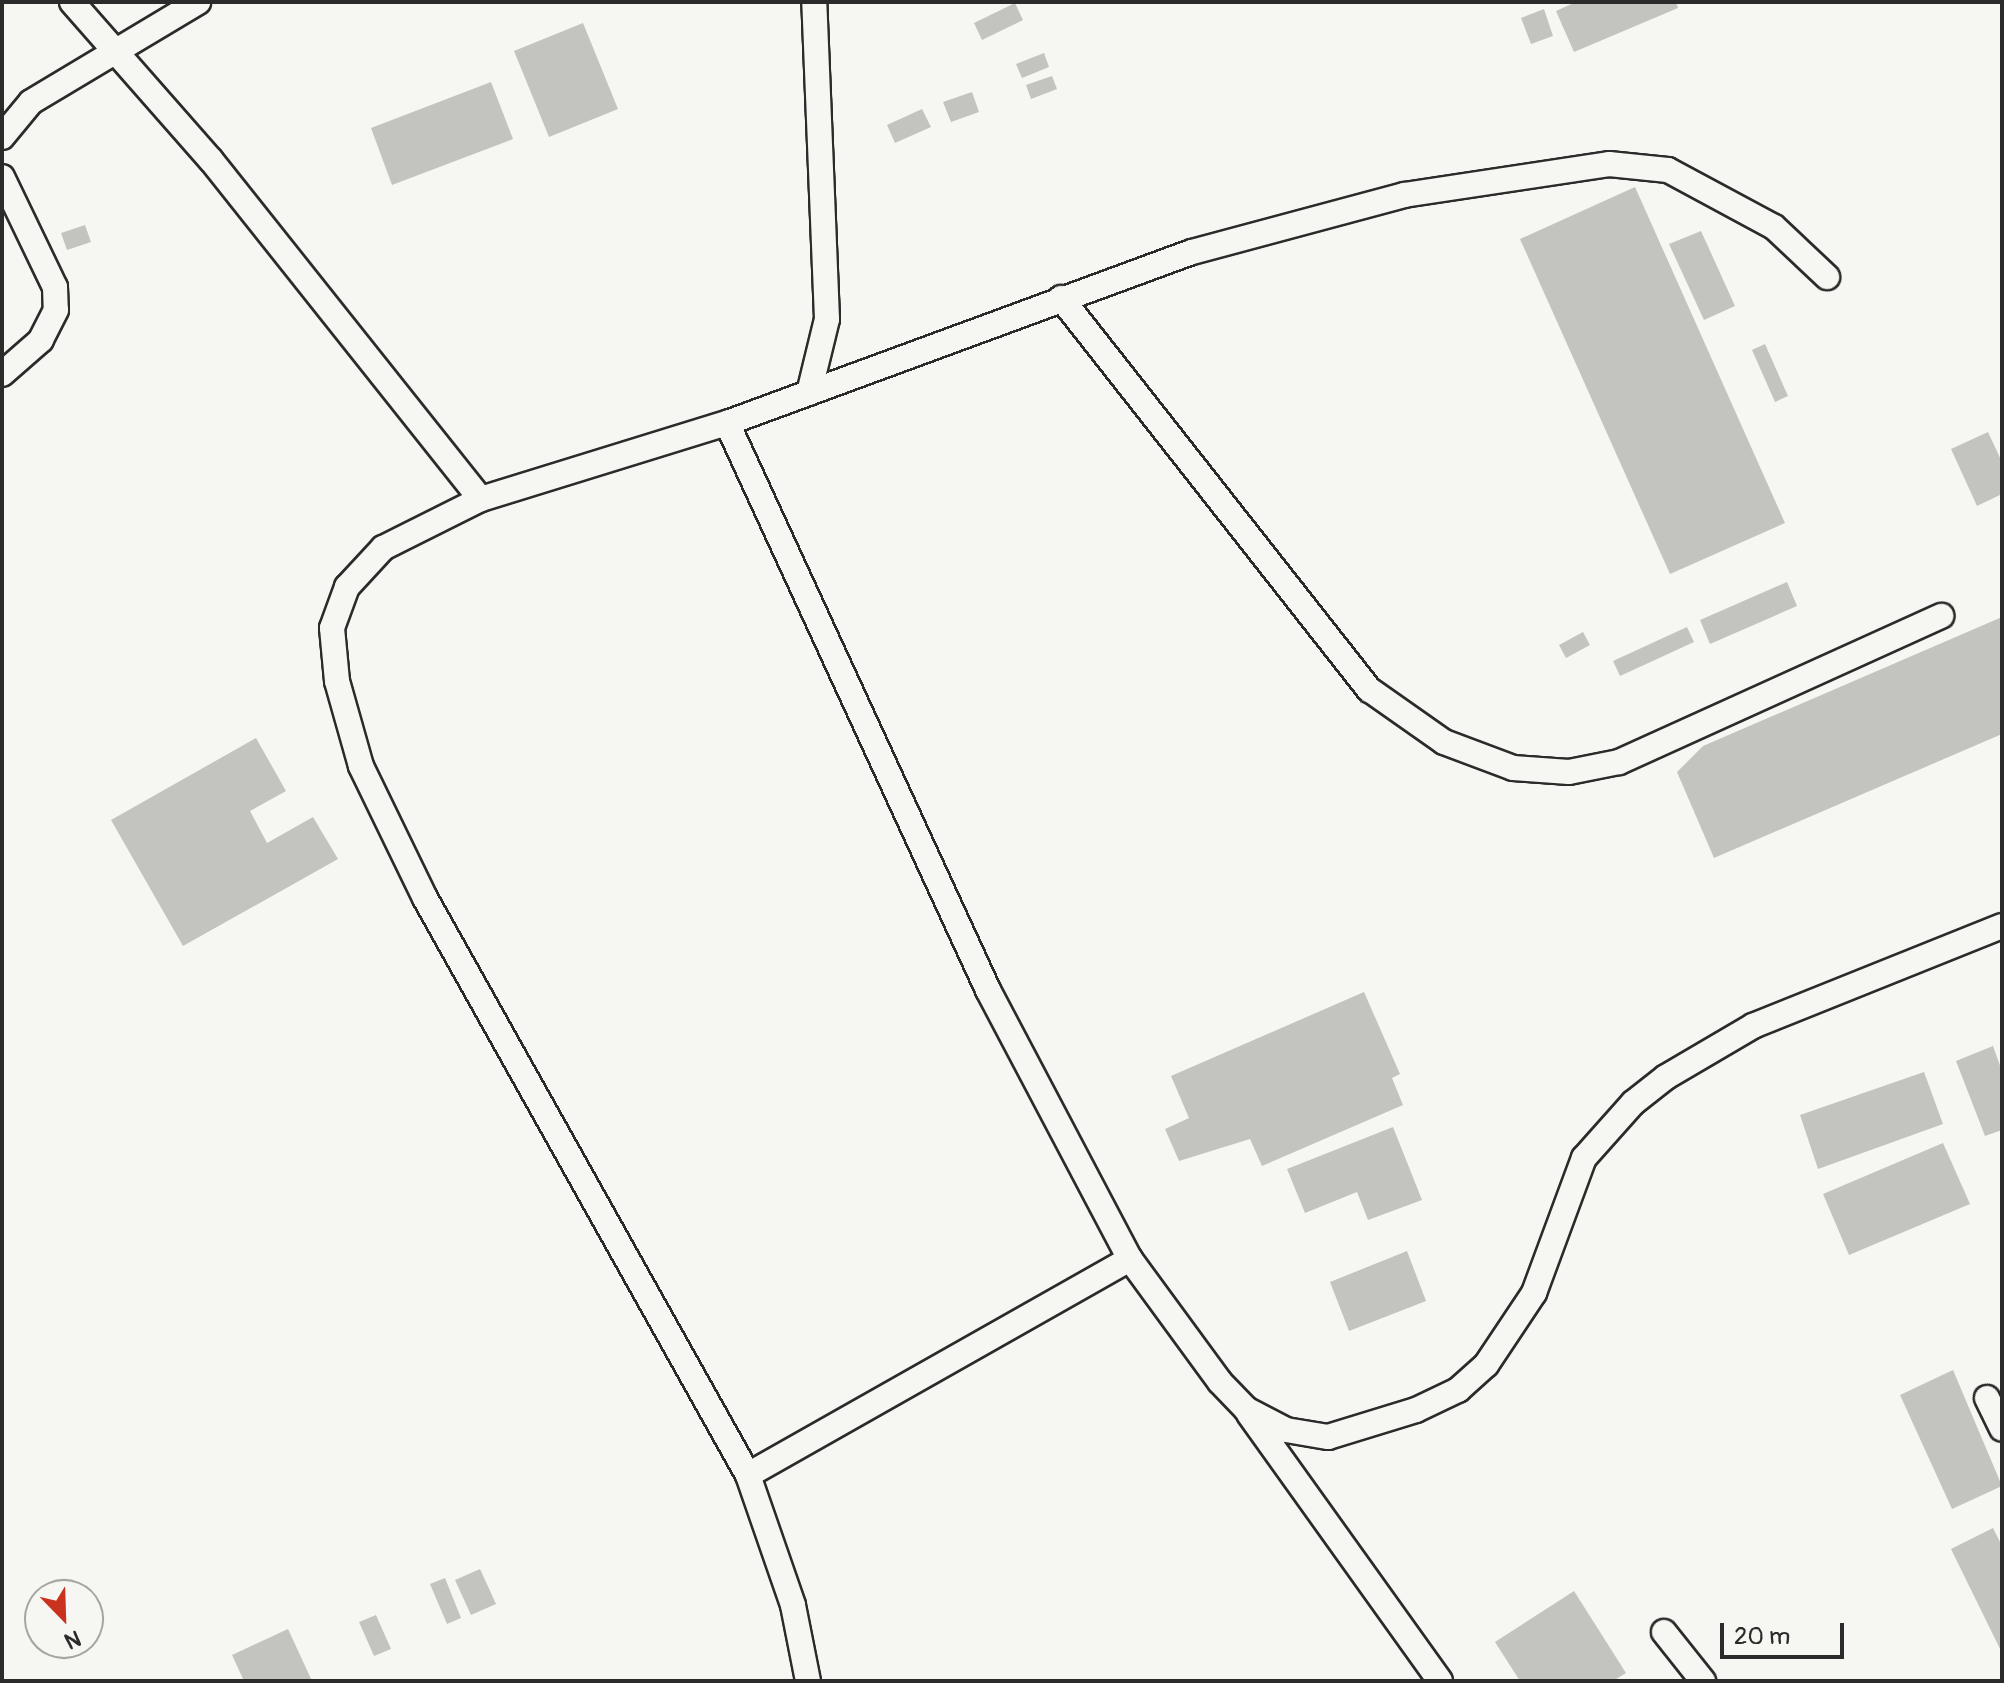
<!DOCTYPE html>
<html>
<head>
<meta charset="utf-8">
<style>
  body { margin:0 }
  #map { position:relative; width:2004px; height:1683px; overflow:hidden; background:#f6f6f2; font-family:Pangolin,sans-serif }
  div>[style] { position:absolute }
  .building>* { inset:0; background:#c3c3c0 }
  .roads { filter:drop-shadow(2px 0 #2b2b2b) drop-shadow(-2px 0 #2b2b2b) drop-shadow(0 2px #2b2b2b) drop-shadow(0 -2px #2b2b2b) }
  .service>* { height:24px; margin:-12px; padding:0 12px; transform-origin:12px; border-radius:12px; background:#f6f6f2 }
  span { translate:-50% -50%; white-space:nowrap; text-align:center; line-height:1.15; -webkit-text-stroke:8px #f6f6f2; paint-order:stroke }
  .frame { position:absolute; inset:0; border:4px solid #2b2b2b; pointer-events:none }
  .north { position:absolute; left:24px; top:1579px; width:80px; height:80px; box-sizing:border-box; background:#f6f6f2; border:2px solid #a5a5a2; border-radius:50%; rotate:157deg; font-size:22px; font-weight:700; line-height:32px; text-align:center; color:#2b2b2b }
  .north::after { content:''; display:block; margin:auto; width:28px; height:36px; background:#c8321e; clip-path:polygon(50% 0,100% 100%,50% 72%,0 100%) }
  .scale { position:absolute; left:1720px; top:1623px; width:124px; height:36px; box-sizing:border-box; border:4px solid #2b2b2b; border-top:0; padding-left:10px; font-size:24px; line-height:28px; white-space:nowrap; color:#2b2b2b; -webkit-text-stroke:6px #f6f6f2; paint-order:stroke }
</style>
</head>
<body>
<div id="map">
  <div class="building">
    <i style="clip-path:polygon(1576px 2px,1676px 2px,1678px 8px,1574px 52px,1556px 11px)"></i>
    <i style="clip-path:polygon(1015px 3px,1023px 20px,982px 40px,974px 23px)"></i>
    <i style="clip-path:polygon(1544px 9px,1553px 36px,1531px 44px,1521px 18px)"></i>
    <i style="clip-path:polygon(583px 23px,618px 109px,549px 137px,514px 51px)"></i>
    <i style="clip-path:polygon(1044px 53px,1049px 67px,1022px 78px,1016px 64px)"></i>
    <i style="clip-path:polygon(1052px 76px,1057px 89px,1031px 99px,1026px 85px)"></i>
    <i style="clip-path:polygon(491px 82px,513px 139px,392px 185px,371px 128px)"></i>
    <i style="clip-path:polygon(972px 92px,979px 112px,951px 122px,943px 102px)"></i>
    <i style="clip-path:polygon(922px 109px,931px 127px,895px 143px,887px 125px)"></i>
    <i style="clip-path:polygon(1635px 187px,1785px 523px,1670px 574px,1520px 239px)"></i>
    <i style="clip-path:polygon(85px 225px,91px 242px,67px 250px,61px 233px)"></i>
    <i style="clip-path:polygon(1701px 231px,1735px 306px,1704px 320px,1669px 244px)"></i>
    <i style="clip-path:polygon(1765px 344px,1788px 396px,1775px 402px,1752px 350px)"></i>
    <i style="clip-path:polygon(1988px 432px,2002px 462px,2002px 494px,1977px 506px,1951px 449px)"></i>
    <i style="clip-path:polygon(1787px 582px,1797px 606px,1710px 644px,1700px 620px)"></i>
    <i style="clip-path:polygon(2002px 617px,2002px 734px,1714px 858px,1677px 772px,1703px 746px)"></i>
    <i style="clip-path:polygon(1687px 627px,1694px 642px,1620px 676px,1613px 661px)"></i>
    <i style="clip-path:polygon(1583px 632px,1590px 645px,1566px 658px,1559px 645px)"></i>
    <i style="clip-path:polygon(256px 738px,286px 791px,250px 811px,267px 843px,313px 817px,338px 859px,183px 946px,111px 820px)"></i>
    <i style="clip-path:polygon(1364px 992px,1400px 1074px,1392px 1078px,1403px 1105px,1262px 1166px,1250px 1139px,1179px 1161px,1165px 1129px,1189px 1118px,1171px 1076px)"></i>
    <i style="clip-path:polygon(1993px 1046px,2002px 1071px,2002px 1130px,1985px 1136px,1956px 1061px)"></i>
    <i style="clip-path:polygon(1924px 1072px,1943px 1124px,1818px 1169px,1800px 1115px)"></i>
    <i style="clip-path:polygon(1393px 1127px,1422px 1200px,1368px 1220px,1357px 1192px,1305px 1213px,1287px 1169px)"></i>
    <i style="clip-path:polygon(1943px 1143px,1970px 1204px,1849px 1255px,1823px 1194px)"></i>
    <i style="clip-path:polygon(1407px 1251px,1426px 1301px,1349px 1331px,1330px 1282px)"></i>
    <i style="clip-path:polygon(1953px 1370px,2002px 1486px,1952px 1509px,1900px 1395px)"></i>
    <i style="clip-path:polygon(1993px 1528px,2002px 1546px,2002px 1653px,1951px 1549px)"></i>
    <i style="clip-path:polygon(480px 1569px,496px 1604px,471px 1615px,455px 1580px)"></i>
    <i style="clip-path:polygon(445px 1578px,461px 1618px,447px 1624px,430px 1584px)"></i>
    <i style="clip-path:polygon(1574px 1591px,1626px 1673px,1613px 1681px,1520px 1681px,1495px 1642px)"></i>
    <i style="clip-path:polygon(376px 1615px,391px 1649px,374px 1656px,359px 1622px)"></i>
    <i style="clip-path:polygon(288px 1629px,312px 1681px,244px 1681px,232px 1655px)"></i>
  </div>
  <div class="roads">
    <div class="service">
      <i style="left:72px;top:2px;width:210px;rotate:48.7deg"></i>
      <i style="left:211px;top:160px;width:433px;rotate:51.5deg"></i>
      <i style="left:2px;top:137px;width:45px;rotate:-50.4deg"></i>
      <i style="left:31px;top:102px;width:195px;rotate:-30.9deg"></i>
      <i style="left:2px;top:177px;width:122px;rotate:64.3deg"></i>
      <i style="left:55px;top:287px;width:23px;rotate:88deg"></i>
      <i style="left:56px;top:310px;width:34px;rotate:117deg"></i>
      <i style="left:41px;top:340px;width:52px;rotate:138.9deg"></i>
      <i style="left:1061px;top:298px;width:499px;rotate:51.8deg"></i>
      <i style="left:1370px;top:690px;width:90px;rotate:35.1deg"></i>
      <i style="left:1444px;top:742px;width:74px;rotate:20.6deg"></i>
      <i style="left:1513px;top:768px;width:56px;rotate:4.1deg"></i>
      <i style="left:1569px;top:772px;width:51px;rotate:-11.3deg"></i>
      <i style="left:1619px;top:762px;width:354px;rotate:-24.4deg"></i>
      <i style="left:809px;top:393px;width:76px;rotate:-76.3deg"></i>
      <i style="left:827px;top:319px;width:317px;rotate:-92.3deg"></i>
      <i style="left:727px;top:423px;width:624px;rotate:65.28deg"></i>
      <i style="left:988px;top:990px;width:304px;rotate:62.2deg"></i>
      <i style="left:1130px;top:1259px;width:152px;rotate:53.8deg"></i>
      <i style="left:1220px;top:1382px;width:37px;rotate:46deg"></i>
      <i style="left:1246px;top:1409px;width:45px;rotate:27.7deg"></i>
      <i style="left:1286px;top:1430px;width:43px;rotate:9.5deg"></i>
      <i style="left:1328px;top:1437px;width:92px;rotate:-17.1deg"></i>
      <i style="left:1416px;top:1410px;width:47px;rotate:-25.5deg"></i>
      <i style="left:1458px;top:1390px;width:38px;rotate:-42deg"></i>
      <i style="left:1486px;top:1365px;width:87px;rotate:-56.3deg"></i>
      <i style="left:1534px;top:1293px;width:144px;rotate:-69.7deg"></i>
      <i style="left:1584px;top:1158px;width:74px;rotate:-48.3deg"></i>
      <i style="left:1633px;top:1103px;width:42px;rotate:-38.2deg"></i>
      <i style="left:1666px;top:1077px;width:101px;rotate:-30.4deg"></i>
      <i style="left:1753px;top:1026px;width:268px;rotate:-21.9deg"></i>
      <i style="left:1987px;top:1398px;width:34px;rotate:64deg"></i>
      <i style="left:1249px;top:1414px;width:328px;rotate:54.4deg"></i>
      <i style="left:748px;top:1475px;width:439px;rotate:-29.5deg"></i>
      <i style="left:1664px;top:1632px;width:63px;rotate:51.5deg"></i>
      <i style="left:808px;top:1681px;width:77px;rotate:-101.2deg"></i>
      <i style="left:793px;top:1605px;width:138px;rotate:-109.1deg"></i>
      <i style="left:748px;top:1475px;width:661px;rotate:-119.24deg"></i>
      <i style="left:425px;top:898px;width:147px;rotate:-115.9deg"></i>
      <i style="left:361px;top:766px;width:88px;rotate:-105.8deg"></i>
      <i style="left:337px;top:681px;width:53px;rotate:-95.4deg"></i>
      <i style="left:332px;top:628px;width:44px;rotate:-69.9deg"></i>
      <i style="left:347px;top:587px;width:53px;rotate:-47.3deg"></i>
      <i style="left:383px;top:548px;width:110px;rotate:-26.6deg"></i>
      <i style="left:481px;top:499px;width:257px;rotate:-17.2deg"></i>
      <i style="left:727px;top:423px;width:495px;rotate:-20.2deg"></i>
      <i style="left:1192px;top:252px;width:220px;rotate:-15deg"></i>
      <i style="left:1404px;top:195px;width:207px;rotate:-8.6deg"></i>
      <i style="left:1609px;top:164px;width:59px;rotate:5.8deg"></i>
      <i style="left:1668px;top:170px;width:120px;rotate:28.3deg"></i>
      <i style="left:1774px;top:227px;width:73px;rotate:43.3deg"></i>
    </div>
  </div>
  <div class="frame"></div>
  <div class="north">N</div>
  <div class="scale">20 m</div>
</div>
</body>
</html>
